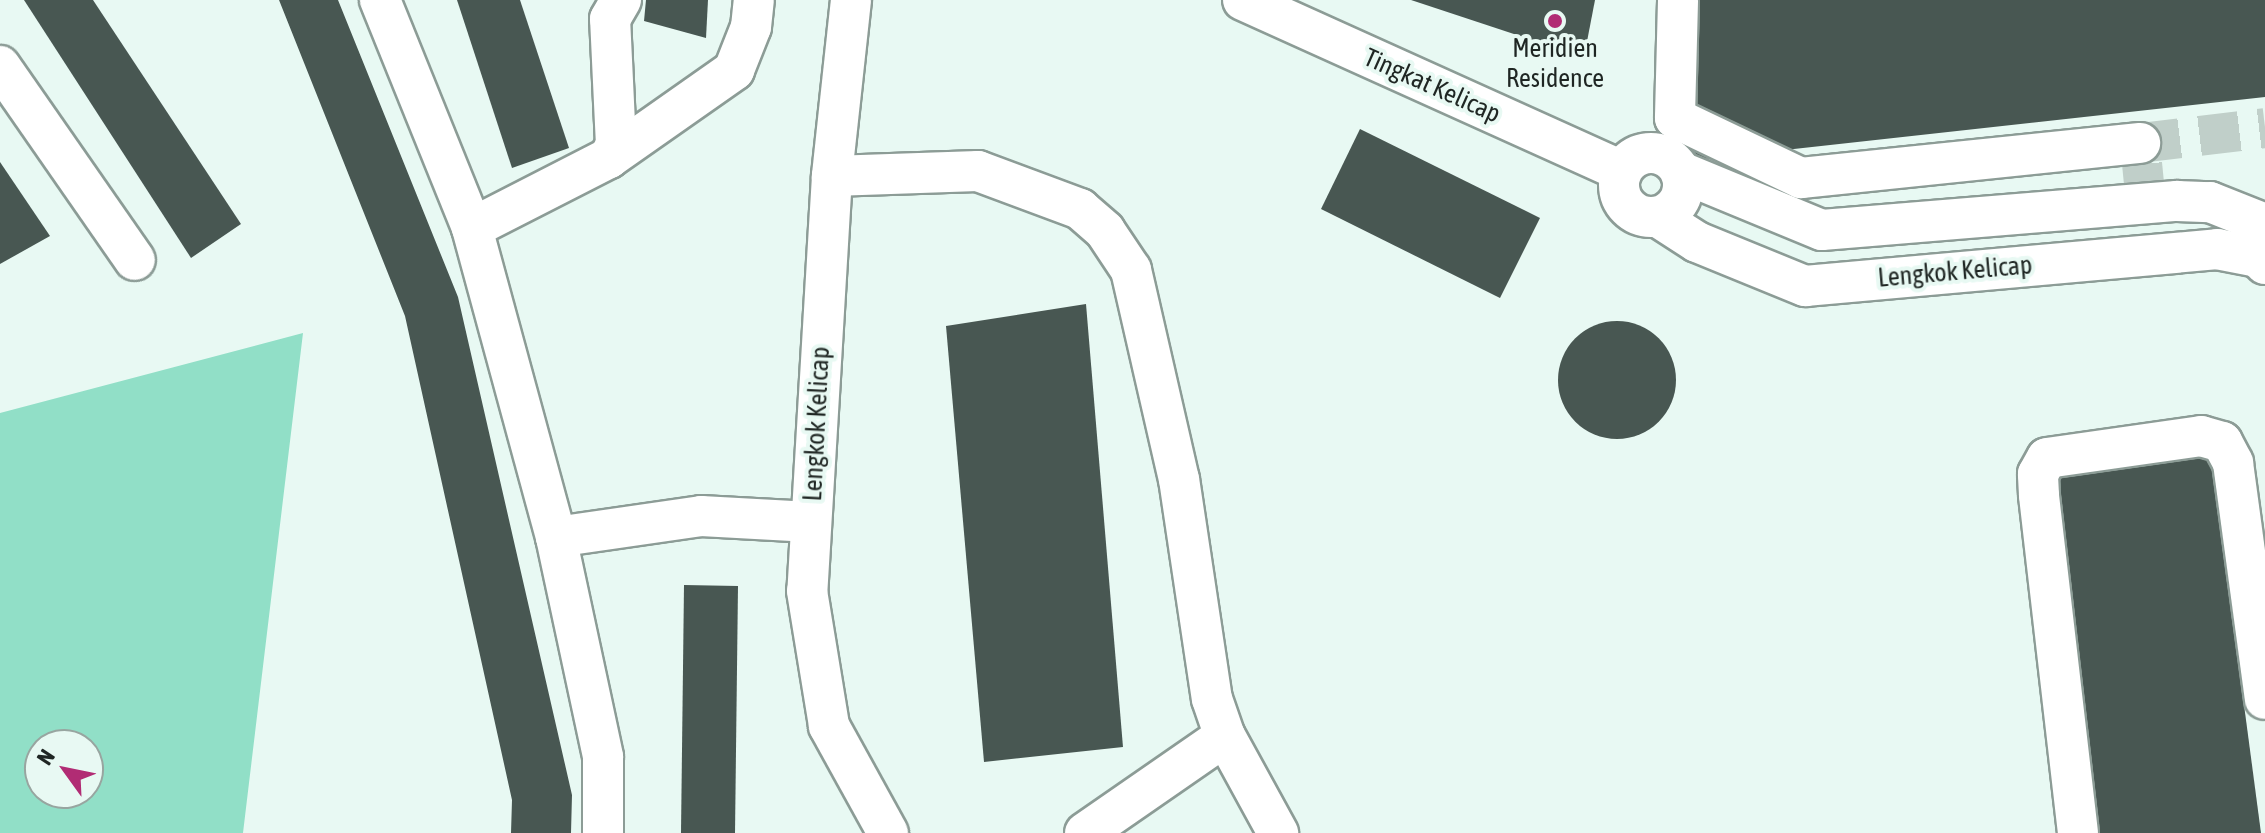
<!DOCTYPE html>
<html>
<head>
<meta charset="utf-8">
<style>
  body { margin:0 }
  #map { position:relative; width:2265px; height:833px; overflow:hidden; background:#e8f9f3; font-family:"Asap Condensed",sans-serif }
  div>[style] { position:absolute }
  .green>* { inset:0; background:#91dfc7 }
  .building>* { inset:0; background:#485752 }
  .round { border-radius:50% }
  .minor-tunnel>* { height:40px; margin-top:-20px; transform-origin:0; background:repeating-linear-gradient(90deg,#c0cfc9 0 40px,transparent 0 60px) }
  .roads { filter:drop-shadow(2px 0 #8c9c96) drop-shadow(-2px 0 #8c9c96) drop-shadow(0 2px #8c9c96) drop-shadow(0 -2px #8c9c96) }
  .minor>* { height:40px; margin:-20px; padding:0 20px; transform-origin:20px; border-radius:20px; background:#fff }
  .minor>.ring { margin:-20px; padding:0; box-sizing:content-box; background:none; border:40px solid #fff; border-radius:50% }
  .dots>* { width:22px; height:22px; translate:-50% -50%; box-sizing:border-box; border:4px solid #e8f9f3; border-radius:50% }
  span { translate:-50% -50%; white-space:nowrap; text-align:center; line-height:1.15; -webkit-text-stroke:8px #e8f9f3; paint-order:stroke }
  .poi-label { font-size:26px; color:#1f2623 }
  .street-label { font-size:26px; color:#1f2623 }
  .north { position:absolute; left:24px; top:729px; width:80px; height:80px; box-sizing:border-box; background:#e8f9f3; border:2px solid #98a5a0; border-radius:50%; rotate:303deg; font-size:22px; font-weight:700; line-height:32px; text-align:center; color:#1f2623 }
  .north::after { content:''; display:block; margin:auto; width:28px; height:36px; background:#b12c74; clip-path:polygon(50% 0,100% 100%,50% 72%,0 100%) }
</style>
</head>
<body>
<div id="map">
  <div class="green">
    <i style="clip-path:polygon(evenodd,303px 333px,243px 833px,0 833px,0 413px,303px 333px,40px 745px,88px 745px,88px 793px,40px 793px,40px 745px)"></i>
  </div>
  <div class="building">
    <i style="clip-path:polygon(24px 0,93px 0,241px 224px,191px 258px)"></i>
    <i style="clip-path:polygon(279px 0,338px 0,458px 297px,572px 795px,571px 833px,511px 833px,512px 800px,405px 316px)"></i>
    <i style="clip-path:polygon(457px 0,520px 0,569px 148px,512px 168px)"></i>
    <i style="clip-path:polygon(646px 0,708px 0,706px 38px,644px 21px)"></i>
    <i style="clip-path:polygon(1411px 0,1595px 0,1584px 57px)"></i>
    <i style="clip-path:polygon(1678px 0,2265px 0,2265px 97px,1695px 160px)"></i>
    <i style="clip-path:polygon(1360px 129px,1540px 218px,1500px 298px,1321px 209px)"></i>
    <i style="clip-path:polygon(0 162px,50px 236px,0 264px)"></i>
    <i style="clip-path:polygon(1086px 304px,1123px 747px,984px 762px,946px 326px)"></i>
    <i class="round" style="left:1558px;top:321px;width:118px;height:118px"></i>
    <i style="clip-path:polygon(2211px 456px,2261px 833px,2097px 833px,2050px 478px)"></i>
    <i style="clip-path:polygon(684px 585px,738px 586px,735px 833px,681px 833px)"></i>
  </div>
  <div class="minor-tunnel">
    <i style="left:2146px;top:204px;width:61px;rotate:-95.6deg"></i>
    <i style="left:2140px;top:143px;width:126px;rotate:-6.8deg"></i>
  </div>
  <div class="roads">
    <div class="minor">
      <i style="left:380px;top:0;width:246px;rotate:68deg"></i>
      <i style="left:472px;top:228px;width:320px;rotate:74.8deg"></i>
      <i style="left:556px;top:537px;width:225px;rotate:77.9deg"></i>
      <i style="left:603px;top:757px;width:76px;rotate:90deg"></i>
      <i style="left:851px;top:0;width:177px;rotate:96.2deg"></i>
      <i style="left:832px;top:176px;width:416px;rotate:93.4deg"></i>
      <i style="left:807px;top:591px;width:137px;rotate:80.7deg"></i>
      <i style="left:829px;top:726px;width:122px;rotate:61.1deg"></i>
      <i style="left:1243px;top:0;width:415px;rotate:24.3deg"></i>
      <i style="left:1678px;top:1px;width:117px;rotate:91.5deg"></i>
      <i style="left:1675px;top:118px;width:140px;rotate:25.5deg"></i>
      <i style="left:1801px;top:178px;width:341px;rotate:-5.9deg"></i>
      <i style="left:0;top:66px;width:236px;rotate:55.2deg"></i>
      <i class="ring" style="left:1619px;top:153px;width:24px;height:24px"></i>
      <i style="left:609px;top:158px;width:153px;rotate:-35.1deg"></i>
      <i style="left:734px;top:70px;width:46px;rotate:-68.4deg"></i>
      <i style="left:751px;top:27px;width:27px;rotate:-84deg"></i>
      <i style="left:1681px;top:172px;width:152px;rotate:22.4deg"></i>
      <i style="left:1822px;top:230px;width:356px;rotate:-4.7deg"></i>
      <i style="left:2177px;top:201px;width:33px;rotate:2deg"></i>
      <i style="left:2210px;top:202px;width:59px;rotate:21.8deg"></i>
      <i style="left:832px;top:176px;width:146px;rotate:-2deg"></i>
      <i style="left:978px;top:171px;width:109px;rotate:20.4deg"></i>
      <i style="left:1080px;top:209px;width:33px;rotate:41deg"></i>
      <i style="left:1105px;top:231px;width:47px;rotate:56.3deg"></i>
      <i style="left:1131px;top:270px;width:214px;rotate:77.1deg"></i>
      <i style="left:1179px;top:479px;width:222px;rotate:81.5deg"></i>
      <i style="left:1212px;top:699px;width:39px;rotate:71deg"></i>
      <i style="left:1225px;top:736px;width:111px;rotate:61.3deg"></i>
      <i style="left:1658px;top:217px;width:46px;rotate:32.7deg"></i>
      <i style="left:1697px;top:242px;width:117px;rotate:22.2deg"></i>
      <i style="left:1805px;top:286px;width:414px;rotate:-5.1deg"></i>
      <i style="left:2217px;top:249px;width:42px;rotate:11deg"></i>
      <i style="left:2258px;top:257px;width:10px;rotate:45deg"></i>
      <i style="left:472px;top:228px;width:154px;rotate:-27.1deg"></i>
      <i style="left:609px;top:158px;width:15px;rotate:-62deg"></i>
      <i style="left:616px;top:145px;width:126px;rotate:-92.7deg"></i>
      <i style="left:610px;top:19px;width:22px;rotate:-60deg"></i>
      <i style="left:556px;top:537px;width:147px;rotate:-8.2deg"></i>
      <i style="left:701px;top:516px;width:110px;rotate:3.1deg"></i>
      <i style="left:1085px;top:833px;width:170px;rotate:-34.7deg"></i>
      <i style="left:2078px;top:833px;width:340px;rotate:-96.6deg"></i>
      <i style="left:2039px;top:495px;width:21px;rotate:-93deg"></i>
      <i style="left:2038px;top:474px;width:18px;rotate:-61deg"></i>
      <i style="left:2047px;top:458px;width:156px;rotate:-8.1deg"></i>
      <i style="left:2201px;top:436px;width:22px;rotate:16deg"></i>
      <i style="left:2222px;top:442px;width:24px;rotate:62deg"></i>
      <i style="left:2233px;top:463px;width:238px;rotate:82.3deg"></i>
    </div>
  </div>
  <div class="dots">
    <i style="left:1555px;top:21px;background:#b12c74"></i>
  </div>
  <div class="poi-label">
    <span style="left:1555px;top:64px">Meridien<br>Residence</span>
  </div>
  <div class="street-label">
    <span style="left:1432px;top:86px;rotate:24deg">Tingkat Kelicap</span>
    <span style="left:1955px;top:272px;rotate:-5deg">Lengkok Kelicap</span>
    <span style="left:817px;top:424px;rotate:-87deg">Lengkok Kelicap</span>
  </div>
  <div class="north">N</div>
</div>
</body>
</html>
